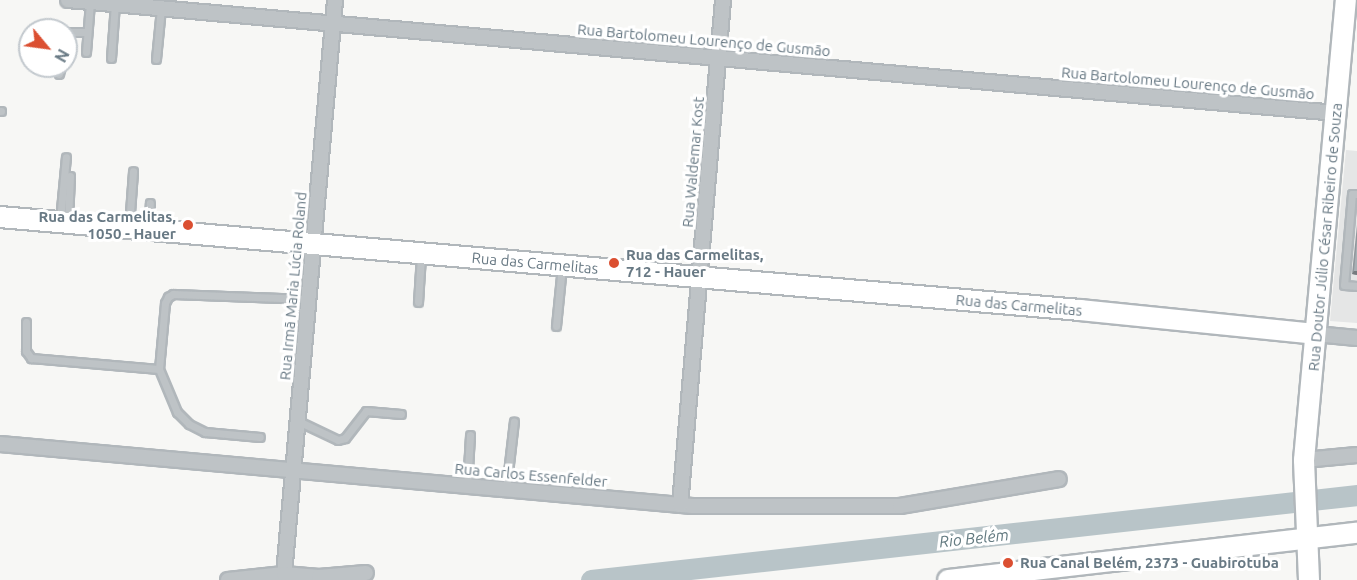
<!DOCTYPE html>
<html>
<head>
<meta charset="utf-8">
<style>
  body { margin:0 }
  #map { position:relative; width:1357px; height:580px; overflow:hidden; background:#f7f7f5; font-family:Ubuntu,sans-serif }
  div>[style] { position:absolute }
  .built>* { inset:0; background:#e5e6e6 }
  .river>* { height:21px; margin:-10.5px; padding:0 10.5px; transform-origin:10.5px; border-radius:10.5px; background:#b8c4c8 }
  .roads { filter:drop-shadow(2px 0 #b1b7bb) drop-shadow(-2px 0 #b1b7bb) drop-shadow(0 2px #b1b7bb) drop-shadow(0 -2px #b1b7bb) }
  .lane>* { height:7px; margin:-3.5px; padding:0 3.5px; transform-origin:3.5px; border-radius:3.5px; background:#bec3c6 }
  .street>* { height:14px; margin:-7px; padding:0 7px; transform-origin:7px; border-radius:7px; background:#bec3c6 }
  .secondary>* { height:20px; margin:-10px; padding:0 10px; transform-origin:10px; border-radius:10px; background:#fff }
  .wall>* { inset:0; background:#90979c }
  .shaded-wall>* { inset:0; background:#767b7f }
  .building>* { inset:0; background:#a8b0b5 }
  .dots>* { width:16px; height:16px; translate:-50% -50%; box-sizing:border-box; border:3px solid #fff; border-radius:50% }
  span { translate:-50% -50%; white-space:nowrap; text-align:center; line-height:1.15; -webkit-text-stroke:6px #fff; paint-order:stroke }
  .street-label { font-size:15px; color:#687984 }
  .poi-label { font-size:15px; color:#687984; font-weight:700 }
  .right { translate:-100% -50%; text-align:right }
  .left { translate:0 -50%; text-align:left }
  .water-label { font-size:16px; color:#637a80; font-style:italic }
  .north { position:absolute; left:18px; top:18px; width:60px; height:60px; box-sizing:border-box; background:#fff; border:2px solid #c3c9ce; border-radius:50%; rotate:119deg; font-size:16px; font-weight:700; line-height:24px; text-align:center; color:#687984 }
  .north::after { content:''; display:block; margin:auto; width:21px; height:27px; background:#db4f31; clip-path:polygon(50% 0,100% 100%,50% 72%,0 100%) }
</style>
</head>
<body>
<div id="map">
  <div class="built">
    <i style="clip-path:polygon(1346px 150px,1357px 151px,1357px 323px,1330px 321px)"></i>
  </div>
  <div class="river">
    <i style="left:591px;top:580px;width:771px;rotate:-6.33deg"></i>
  </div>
  <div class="roads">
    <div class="lane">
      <i style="left:66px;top:43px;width:11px;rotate:-75deg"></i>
      <i style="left:69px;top:32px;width:18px"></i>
      <i style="left:86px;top:52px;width:50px;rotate:-85.4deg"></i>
      <i style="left:111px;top:58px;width:54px;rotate:-85.8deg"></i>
      <i style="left:156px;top:59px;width:51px;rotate:-84.4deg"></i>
      <i style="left:59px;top:74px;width:8px;rotate:-76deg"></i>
      <i style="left:0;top:111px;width:1px"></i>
      <i style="left:1357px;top:194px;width:5px;rotate:180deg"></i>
      <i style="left:1352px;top:194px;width:91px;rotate:95deg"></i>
      <i style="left:1344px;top:285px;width:13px;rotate:4deg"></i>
      <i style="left:60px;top:220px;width:63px;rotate:-84.6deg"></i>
      <i style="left:68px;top:220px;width:44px;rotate:-87.4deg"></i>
      <i style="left:129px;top:226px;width:55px;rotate:-85.8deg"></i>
      <i style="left:149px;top:227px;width:24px;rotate:-88deg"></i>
      <i style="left:418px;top:302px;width:46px;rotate:-86.3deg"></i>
      <i style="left:26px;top:322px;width:29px;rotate:90deg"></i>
      <i style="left:26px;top:351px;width:9px;rotate:54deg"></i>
      <i style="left:31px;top:358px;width:128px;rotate:4.9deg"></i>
      <i style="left:159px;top:369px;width:66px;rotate:-84.8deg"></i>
      <i style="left:165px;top:303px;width:7px;rotate:-63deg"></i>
      <i style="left:168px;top:297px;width:6px;rotate:-31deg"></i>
      <i style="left:173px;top:294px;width:135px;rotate:2.1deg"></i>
      <i style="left:556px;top:326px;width:60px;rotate:-84.3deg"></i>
      <i style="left:159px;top:369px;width:47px;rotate:67.3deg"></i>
      <i style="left:177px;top:412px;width:17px;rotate:45deg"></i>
      <i style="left:189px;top:424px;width:18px;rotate:27deg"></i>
      <i style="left:205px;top:432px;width:55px;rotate:5.2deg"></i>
      <i style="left:298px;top:421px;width:44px;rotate:25.4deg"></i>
      <i style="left:338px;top:440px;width:7px;rotate:-16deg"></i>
      <i style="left:345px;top:438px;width:34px;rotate:-52deg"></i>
      <i style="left:366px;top:411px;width:35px;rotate:5deg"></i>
      <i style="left:467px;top:486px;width:51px;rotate:-86.6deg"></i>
      <i style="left:506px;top:490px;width:69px;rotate:-83.4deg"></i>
    </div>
    <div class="street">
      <i style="left:68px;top:0;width:1274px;rotate:5.09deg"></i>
      <i style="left:1315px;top:334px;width:42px;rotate:5.4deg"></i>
      <i style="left:0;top:444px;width:695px;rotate:5.12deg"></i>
      <i style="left:692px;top:506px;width:208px"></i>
      <i style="left:900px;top:506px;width:161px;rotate:-9.6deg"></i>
      <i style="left:1304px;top:460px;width:53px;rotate:-5.4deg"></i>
      <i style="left:680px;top:505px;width:507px;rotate:-85.13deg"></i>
      <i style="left:284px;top:574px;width:576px;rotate:-84.92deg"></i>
      <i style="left:228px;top:580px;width:56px;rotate:-6.1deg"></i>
      <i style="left:284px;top:574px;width:35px;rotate:5deg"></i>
      <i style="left:319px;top:577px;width:47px;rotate:-4.9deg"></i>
    </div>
    <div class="secondary">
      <i style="left:0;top:217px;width:1084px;rotate:4.92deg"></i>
      <i style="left:1080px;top:310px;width:236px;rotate:5.8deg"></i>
      <i style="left:948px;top:580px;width:412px;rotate:-6.6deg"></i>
      <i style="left:1309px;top:580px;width:120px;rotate:-92.4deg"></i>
      <i style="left:1304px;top:460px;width:462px;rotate:-84.8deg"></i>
    </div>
  </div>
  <div class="wall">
    <i style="clip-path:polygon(1357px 225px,1357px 275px,1352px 274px)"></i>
  </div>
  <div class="shaded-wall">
    <i style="clip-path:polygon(1354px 271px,1357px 271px,1357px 275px,1352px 274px)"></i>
  </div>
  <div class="building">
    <i style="clip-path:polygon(1357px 239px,1357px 271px,1354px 271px)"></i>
  </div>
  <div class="dots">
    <i style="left:188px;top:225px;background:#db4f31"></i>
    <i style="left:614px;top:263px;background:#db4f31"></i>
    <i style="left:1008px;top:563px;background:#db4f31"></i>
  </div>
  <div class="street-label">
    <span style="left:704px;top:40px;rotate:5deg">Rua Bartolomeu Lourenço de Gusmão</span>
    <span style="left:1188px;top:83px;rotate:5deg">Rua Bartolomeu Lourenço de Gusmão</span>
    <span style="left:693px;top:162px;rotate:-85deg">Rua Waldemar Kost</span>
    <span style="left:1325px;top:237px;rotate:-85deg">Rua Doutor Júlio César Ribeiro de Souza</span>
    <span style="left:535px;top:263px;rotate:5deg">Rua das Carmelitas</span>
    <span style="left:293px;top:286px;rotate:-85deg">Rua Irmã Maria Lúcia Roland</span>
    <span style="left:1019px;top:305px;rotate:5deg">Rua das Carmelitas</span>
    <span style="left:531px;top:475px;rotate:5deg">Rua Carlos Essenfelder</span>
  </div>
  <div class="poi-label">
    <span class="right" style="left:176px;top:225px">Rua das Carmelitas,<br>1050 - Hauer</span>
    <span class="left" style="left:626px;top:263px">Rua das Carmelitas,<br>712 - Hauer</span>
    <span class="left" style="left:1020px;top:563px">Rua Canal Belém, 2373 - Guabirotuba</span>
  </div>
  <div class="water-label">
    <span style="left:974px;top:538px;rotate:-6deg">Rio Belém</span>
  </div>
  <div class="north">N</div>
</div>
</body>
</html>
